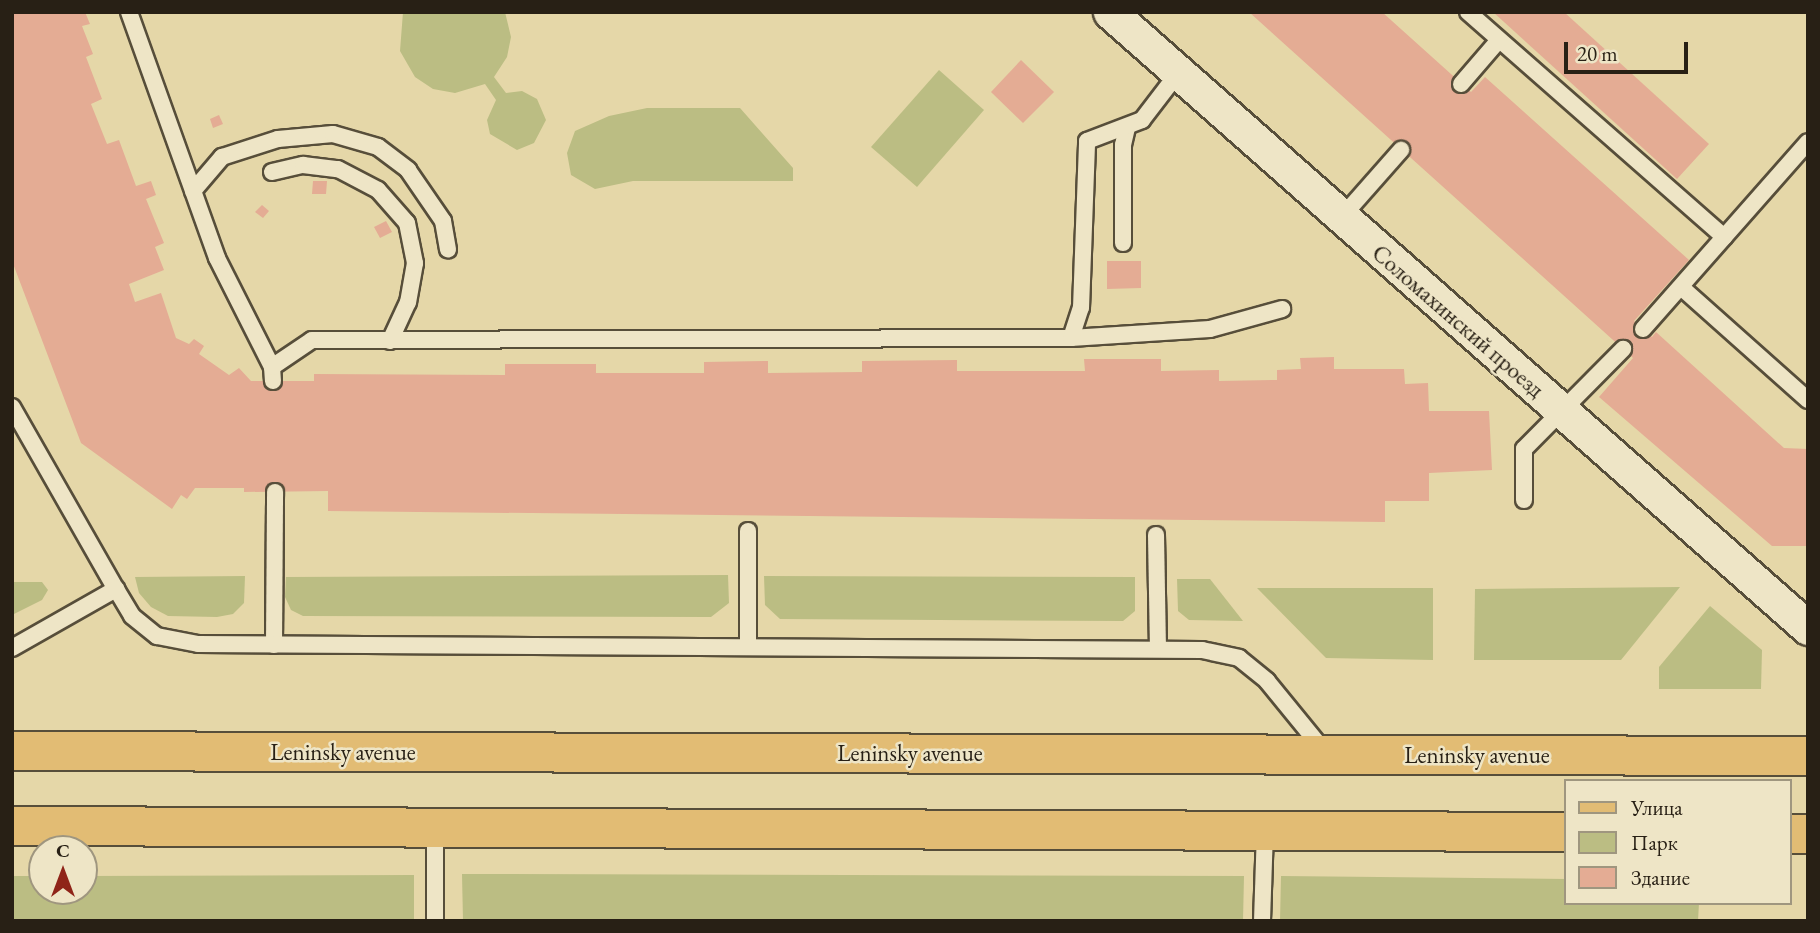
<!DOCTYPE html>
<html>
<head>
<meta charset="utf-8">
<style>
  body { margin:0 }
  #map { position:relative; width:1820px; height:933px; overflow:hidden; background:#e5d7a8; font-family:"EB Garamond",serif }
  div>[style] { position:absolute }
  .green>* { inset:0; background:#bbbd83 }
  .building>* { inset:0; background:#e4ac94 }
  .roads { filter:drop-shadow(2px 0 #574e3a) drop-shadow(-2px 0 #574e3a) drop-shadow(0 2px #574e3a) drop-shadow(0 -2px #574e3a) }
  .lane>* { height:16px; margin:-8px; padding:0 8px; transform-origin:8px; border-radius:8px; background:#eee5c6 }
  .street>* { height:33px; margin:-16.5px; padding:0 16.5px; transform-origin:16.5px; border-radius:16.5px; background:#eee5c6 }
  .primary>* { height:38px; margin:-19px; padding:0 19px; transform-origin:19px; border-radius:19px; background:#e2bc74 }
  span { translate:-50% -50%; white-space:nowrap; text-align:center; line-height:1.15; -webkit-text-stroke:5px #eee5c6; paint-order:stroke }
  .street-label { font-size:23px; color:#282015 }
  .frame { position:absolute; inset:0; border:14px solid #282015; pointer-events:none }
  .legend { position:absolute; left:1564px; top:779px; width:228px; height:126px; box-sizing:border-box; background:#eee5c6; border:2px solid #9f967f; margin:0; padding:9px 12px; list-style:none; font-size:21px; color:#282015 }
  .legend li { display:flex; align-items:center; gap:14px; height:35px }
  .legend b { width:35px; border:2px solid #9f967f }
  .north { position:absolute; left:28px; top:835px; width:70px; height:70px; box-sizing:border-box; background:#eee5c6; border:2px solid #9f967f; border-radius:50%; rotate:0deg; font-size:19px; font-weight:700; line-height:28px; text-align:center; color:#282015 }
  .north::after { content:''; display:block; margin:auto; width:24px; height:32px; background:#8f2418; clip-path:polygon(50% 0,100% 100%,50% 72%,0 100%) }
  .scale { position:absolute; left:1564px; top:42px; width:124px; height:32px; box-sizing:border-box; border:4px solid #282015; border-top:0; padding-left:9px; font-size:21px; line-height:24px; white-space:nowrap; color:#282015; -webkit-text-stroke:5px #eee5c6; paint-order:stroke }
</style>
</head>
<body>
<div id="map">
  <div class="green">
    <i style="clip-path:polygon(403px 12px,505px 12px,511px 37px,507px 57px,494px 77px,506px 93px,522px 91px,537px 99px,546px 120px,534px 143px,517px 150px,490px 134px,487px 120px,496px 100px,485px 84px,455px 93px,433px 89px,415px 77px,400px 51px)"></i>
    <i style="clip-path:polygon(939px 70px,984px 110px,917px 187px,871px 147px)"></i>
    <i style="clip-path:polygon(647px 108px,740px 108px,793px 168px,793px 181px,633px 181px,595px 189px,571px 175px,567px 153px,575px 131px,609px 116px)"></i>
    <i style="clip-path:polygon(728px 575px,729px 603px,711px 617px,303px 616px,291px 610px,285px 597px,286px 577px)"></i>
    <i style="clip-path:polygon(245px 576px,244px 603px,233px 614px,217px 617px,168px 616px,151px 607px,139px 593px,135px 577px)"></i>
    <i style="clip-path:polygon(764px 576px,1135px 577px,1135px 611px,1123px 621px,780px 619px,765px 605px)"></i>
    <i style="clip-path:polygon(1177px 579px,1210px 579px,1243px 621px,1189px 620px,1178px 611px)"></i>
    <i style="clip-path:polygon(12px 582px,42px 582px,48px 590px,42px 600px,12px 615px)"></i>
    <i style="clip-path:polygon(1680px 587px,1621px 660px,1474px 660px,1475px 589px)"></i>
    <i style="clip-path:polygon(1257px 588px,1433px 588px,1433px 660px,1326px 658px)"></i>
    <i style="clip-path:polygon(1710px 606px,1762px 650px,1761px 689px,1659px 689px,1659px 667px)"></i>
    <i style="clip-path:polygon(462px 874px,1244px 876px,1243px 921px,463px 921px)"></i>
    <i style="clip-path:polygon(414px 875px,414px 921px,12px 921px,12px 876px,42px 876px,42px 891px,84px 891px,84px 876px)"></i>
    <i style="clip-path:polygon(1281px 876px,1566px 879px,1566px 903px,1699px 903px,1698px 921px,1280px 921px)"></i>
  </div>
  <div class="building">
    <i style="clip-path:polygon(12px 12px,85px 12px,90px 24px,82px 26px,93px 54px,86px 57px,102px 99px,91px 104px,107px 144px,119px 140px,136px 186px,151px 181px,156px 195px,146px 199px,164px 243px,155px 247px,164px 270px,129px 284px,135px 302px,161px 293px,176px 338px,189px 344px,194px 339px,204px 346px,199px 354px,229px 375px,239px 368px,251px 381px,314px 381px,314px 374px,505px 375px,505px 364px,596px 364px,596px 373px,704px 373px,704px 362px,768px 361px,768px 373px,862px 372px,862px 361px,957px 360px,957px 371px,1085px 371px,1084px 359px,1161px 359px,1161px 371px,1219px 370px,1219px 381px,1277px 380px,1277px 370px,1301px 369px,1300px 358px,1334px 357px,1334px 369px,1404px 369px,1405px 384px,1428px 383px,1429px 411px,1489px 411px,1492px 470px,1429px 473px,1429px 501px,1385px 501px,1385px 522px,328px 511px,328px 491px,244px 492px,244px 488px,195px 488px,187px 499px,181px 495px,172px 509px,81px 443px,12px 261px)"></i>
    <i style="clip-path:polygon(1249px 12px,1382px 12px,1471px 92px,1485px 77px,1689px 260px,1634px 321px,1652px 337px,1656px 332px,1784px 448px,1808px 449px,1808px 546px,1772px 546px,1599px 397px,1633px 358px)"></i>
    <i style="clip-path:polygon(1493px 12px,1564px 12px,1709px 144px,1677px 179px)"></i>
    <i style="clip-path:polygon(1021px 60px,1054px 92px,1023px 123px,991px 92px)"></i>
    <i style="clip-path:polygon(219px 115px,223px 124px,213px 128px,210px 119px)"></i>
    <i style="clip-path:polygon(313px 181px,327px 181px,326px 194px,312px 194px)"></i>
    <i style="clip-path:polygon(262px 205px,269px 211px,263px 218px,255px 212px)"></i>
    <i style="clip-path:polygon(386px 221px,392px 232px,380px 238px,374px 227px)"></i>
    <i style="clip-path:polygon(1107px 261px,1141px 261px,1141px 288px,1107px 289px)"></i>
  </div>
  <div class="roads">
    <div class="lane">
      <i style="left:129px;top:12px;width:261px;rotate:70.3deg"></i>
      <i style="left:217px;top:258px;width:122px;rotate:63.2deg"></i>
      <i style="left:272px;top:367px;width:14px;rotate:86deg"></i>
      <i style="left:1468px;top:12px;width:341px;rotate:41.3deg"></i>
      <i style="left:1461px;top:84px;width:58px;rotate:-49.2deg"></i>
      <i style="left:272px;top:172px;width:32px;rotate:-13deg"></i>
      <i style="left:303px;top:165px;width:35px;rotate:7deg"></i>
      <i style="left:338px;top:169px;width:45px;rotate:27.7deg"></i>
      <i style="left:378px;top:190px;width:44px;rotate:48.7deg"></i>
      <i style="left:407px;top:223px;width:41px;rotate:78.7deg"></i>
      <i style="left:415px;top:263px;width:40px;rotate:100deg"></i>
      <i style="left:408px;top:302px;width:43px;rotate:114.8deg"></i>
      <i style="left:193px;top:191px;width:45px;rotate:-49.5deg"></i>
      <i style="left:222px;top:157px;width:59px;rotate:-17.8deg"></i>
      <i style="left:278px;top:139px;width:55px;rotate:-5.2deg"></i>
      <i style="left:333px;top:134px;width:47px;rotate:16.1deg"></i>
      <i style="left:378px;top:147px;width:38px;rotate:37deg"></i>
      <i style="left:408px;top:170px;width:62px;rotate:55.5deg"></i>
      <i style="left:443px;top:221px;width:29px;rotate:80deg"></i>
      <i style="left:1341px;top:218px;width:91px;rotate:-48.6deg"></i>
      <i style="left:1123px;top:243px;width:98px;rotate:-90deg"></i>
      <i style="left:1123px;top:145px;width:17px;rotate:-77deg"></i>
      <i style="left:1681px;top:287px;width:170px;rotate:41.7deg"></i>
      <i style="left:1643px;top:329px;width:249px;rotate:-48.6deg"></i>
      <i style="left:1071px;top:338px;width:139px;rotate:-3.7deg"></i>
      <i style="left:1210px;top:329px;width:75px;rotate:-15.5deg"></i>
      <i style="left:272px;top:367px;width:48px;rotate:-34deg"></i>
      <i style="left:312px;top:340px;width:759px;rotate:-0.15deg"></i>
      <i style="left:1071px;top:338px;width:32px;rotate:-72deg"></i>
      <i style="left:1081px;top:308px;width:167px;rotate:-87.9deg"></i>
      <i style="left:1087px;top:141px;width:59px;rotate:-20.9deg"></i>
      <i style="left:1142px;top:120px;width:59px;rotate:-52.5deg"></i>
      <i style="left:12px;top:407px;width:210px;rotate:60.3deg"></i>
      <i style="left:1524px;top:500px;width:51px;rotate:-90deg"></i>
      <i style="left:1524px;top:449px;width:141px;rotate:-45.3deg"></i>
      <i style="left:748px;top:531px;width:116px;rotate:90deg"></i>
      <i style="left:1156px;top:535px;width:114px;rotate:89deg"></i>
      <i style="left:274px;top:645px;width:153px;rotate:-89.6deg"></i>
      <i style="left:12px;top:648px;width:120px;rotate:-29.6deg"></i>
      <i style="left:116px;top:589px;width:31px;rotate:59deg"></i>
      <i style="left:132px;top:616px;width:32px;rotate:39deg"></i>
      <i style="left:157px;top:636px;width:42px;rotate:11deg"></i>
      <i style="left:198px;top:644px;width:1004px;rotate:0.34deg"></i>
      <i style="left:1202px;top:650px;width:38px;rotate:12deg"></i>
      <i style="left:1239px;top:658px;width:36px;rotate:39deg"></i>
      <i style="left:1267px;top:681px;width:92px;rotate:50.8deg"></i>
      <i style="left:435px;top:825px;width:96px;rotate:90deg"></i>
      <i style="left:1262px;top:921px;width:91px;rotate:-88.1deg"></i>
    </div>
    <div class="street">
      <i style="left:1110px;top:12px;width:931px;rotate:41.43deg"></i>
    </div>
    <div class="primary">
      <i style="left:12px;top:751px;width:1796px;rotate:0.16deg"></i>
      <i style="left:12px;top:826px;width:1554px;rotate:0.22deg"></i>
      <i style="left:1790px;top:834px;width:18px"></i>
    </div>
  </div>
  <div class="street-label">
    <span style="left:1458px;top:321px;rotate:41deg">Соломахинский проезд</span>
    <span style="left:343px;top:752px">Leninsky avenue</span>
    <span style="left:910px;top:753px">Leninsky avenue</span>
    <span style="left:1477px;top:755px">Leninsky avenue</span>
  </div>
  <div class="frame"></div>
  <ul class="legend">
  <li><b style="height:9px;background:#e2bc74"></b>Улица</li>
  <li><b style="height:19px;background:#bbbd83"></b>Парк</li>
  <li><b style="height:19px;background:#e4ac94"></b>Здание</li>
  </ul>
  <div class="north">С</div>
  <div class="scale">20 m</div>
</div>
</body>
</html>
